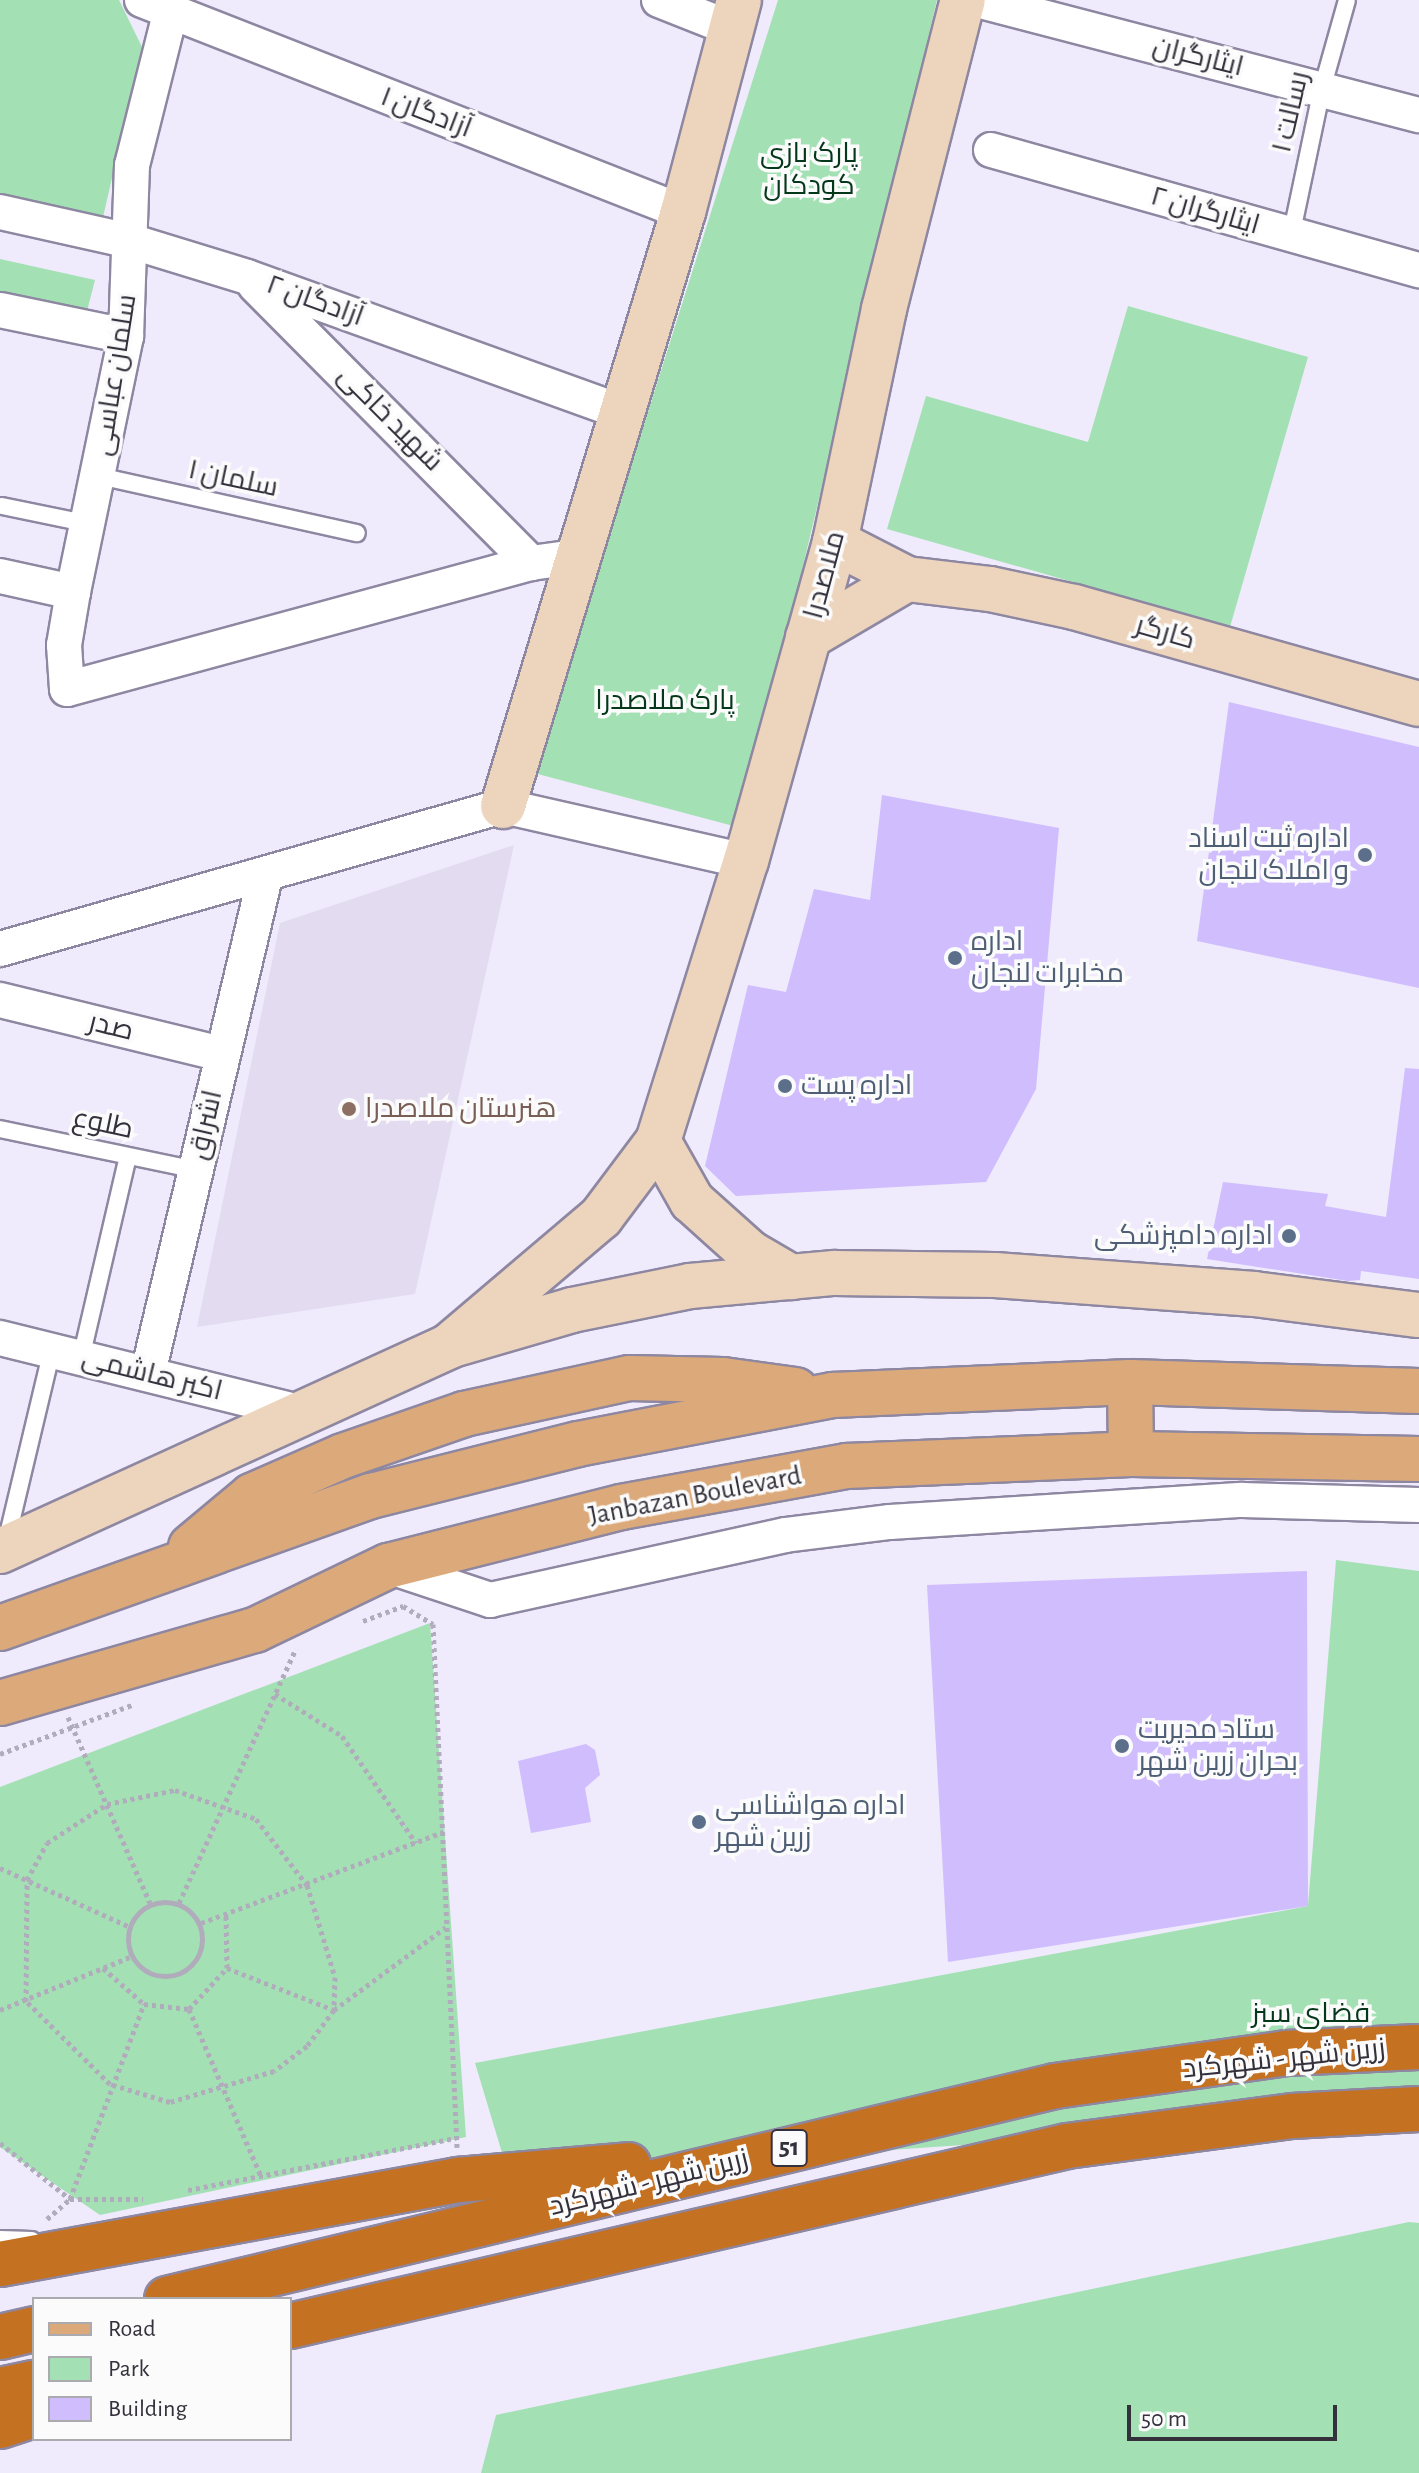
<!DOCTYPE html>
<html>
<head>
<meta charset="utf-8">
<style>
  body { margin:0 }
  #map { position:relative; width:1419px; height:2473px; overflow:hidden; background:#efeafc; font-family:"Alegreya Sans",Cairo,sans-serif }
  div>[style] { position:absolute }
  .commercial>* { inset:0; background:#e3dcf1 }
  .green>* { inset:0; background:#a3e1b4 }
  .building>* { inset:0; background:#d0bdfe }
  .path>* { height:5px; margin-top:-2.5px; transform-origin:0; background:repeating-linear-gradient(90deg,#b1acbc 0 4px,transparent 0 8px) }
  .path>.ring { margin:-2.5px; padding:0; box-sizing:content-box; background:none; border:5px solid #b1acbc; border-radius:50% }
  .roads { filter:drop-shadow(2px 0 #8e87a1) drop-shadow(-2px 0 #8e87a1) drop-shadow(0 2px #8e87a1) drop-shadow(0 -2px #8e87a1) }
  .lane>* { height:16px; margin:-8px; padding:0 8px; transform-origin:8px; border-radius:8px; background:#fff }
  .street>* { height:34px; margin:-17px; padding:0 17px; transform-origin:17px; border-radius:17px; background:#fff }
  .secondary>* { height:44px; margin:-22px; padding:0 22px; transform-origin:22px; border-radius:22px; background:#edd4bd }
  .primary>* { height:44px; margin:-22px; padding:0 22px; transform-origin:22px; border-radius:22px; background:#dcaa7a }
  .highway>* { height:44px; margin:-22px; padding:0 22px; transform-origin:22px; border-radius:22px; background:#c47122 }
  .dots>* { width:22px; height:22px; translate:-50% -50%; box-sizing:border-box; border:4px solid #fbfbfb; border-radius:50% }
  span { translate:-50% -50%; white-space:nowrap; text-align:center; line-height:1.15; -webkit-text-stroke:7px #fbfbfb; paint-order:stroke }
  .shield-label span { padding:2px 6px; background:#fbfbfb; border:2px solid; border-radius:6px; -webkit-text-stroke-width:0 }
  .shield-label { font-size:26px; color:#34313c; font-weight:700 }
  .street-label { font-size:28px; color:#34313c }
  .park-label { font-size:28px; color:#05381b }
  .service-label { font-size:28px; color:#4e5e75 }
  .right { translate:-100% -50%; text-align:right }
  .left { translate:0 -50%; text-align:left }
  .education-label { font-size:28px; color:#785e54 }
  .legend { position:absolute; left:32px; top:2297px; width:260px; height:144px; box-sizing:border-box; background:#fbfbfb; border:2px solid #abaaaf; margin:0; padding:10px 14px; list-style:none; font-size:24px; color:#34313c }
  .legend li { display:flex; align-items:center; gap:16px; height:40px }
  .legend b { width:40px; border:2px solid #abaaaf }
  .scale { position:absolute; left:1127px; top:2405px; width:210px; height:36px; box-sizing:border-box; border:4px solid #34313c; border-top:0; padding-left:10px; font-size:24px; line-height:28px; white-space:nowrap; color:#34313c; -webkit-text-stroke:6px #fbfbfb; paint-order:stroke }
</style>
</head>
<body>
<div id="map">
  <div class="commercial">
    <i style="clip-path:polygon(514px 845px,415px 1294px,197px 1327px,280px 923px)"></i>
  </div>
  <div class="green">
    <i style="clip-path:polygon(0 0,119px 0,142px 47px,101px 226px,0 200px)"></i>
    <i style="clip-path:polygon(778px 0,937px 0,741px 828px,534px 773px)"></i>
    <i style="clip-path:polygon(0 259px,95px 280px,87px 311px,0 293px)"></i>
    <i style="clip-path:polygon(1128px 306px,1308px 357px,1230px 627px,887px 529px,926px 396px,1088px 442px)"></i>
    <i style="clip-path:polygon(1336px 1560px,1419px 1571px,1419px 2114px,509px 2176px,475px 2063px,1308px 1906px)"></i>
    <i style="clip-path:polygon(430px 1623px,466px 2137px,100px 2215px,0 2147px,0 1787px)"></i>
    <i style="clip-path:polygon(1409px 2222px,1419px 2223px,1419px 2473px,481px 2473px,496px 2415px)"></i>
  </div>
  <div class="building">
    <i style="clip-path:polygon(1229px 702px,1419px 747px,1419px 988px,1197px 941px)"></i>
    <i style="clip-path:polygon(882px 795px,1059px 828px,1036px 1089px,986px 1182px,736px 1196px,705px 1166px,748px 985px,786px 992px,814px 889px,870px 900px)"></i>
    <i style="clip-path:polygon(1405px 1068px,1419px 1069px,1419px 1279px,1361px 1271px,1360px 1280px,1348px 1281px,1207px 1259px,1223px 1182px,1328px 1194px,1325px 1206px,1386px 1217px)"></i>
    <i style="clip-path:polygon(1307px 1571px,1308px 1906px,948px 1962px,927px 1585px)"></i>
    <i style="clip-path:polygon(586px 1744px,595px 1750px,600px 1775px,585px 1788px,591px 1822px,531px 1833px,518px 1761px)"></i>
  </div>
  <div class="path">
    <i style="left:363px;top:1621px;width:43px;rotate:-20.6deg"></i>
    <i style="left:403px;top:1606px;width:35px;rotate:31deg"></i>
    <i style="left:433px;top:1624px;width:524px;rotate:87.37deg"></i>
    <i style="left:275px;top:1694px;width:79px;rotate:32.1deg"></i>
    <i style="left:342px;top:1736px;width:130px;rotate:55.3deg"></i>
    <i style="left:68px;top:1717px;width:203px;rotate:66.2deg"></i>
    <i style="left:0;top:1754px;width:141px;rotate:-20.4deg"></i>
    <i style="left:175px;top:1790px;width:86px;rotate:19.7deg"></i>
    <i style="left:256px;top:1819px;width:83px;rotate:52.3deg"></i>
    <i style="left:307px;top:1885px;width:96px;rotate:73.1deg"></i>
    <i style="left:335px;top:1977px;width:33px;rotate:92deg"></i>
    <i style="left:334px;top:2010px;width:45px;rotate:126.9deg"></i>
    <i style="left:307px;top:2046px;width:41px;rotate:142.9deg"></i>
    <i style="left:274px;top:2071px;width:109px;rotate:163.4deg"></i>
    <i style="left:170px;top:2102px;width:63px;rotate:-163.3deg"></i>
    <i style="left:110px;top:2084px;width:118px;rotate:-135.3deg"></i>
    <i style="left:26px;top:2001px;width:121px;rotate:-89.5deg"></i>
    <i style="left:27px;top:1880px;width:42px;rotate:-61.6deg"></i>
    <i style="left:47px;top:1843px;width:72px;rotate:-33deg"></i>
    <i style="left:107px;top:1804px;width:69px;rotate:-11.6deg"></i>
    <i style="left:0;top:1868px;width:141px;rotate:24.4deg"></i>
    <i class="ring" style="left:128px;top:1902px;width:69px;height:69px"></i>
    <i style="left:179px;top:1903px;width:280px;rotate:-65.3deg"></i>
    <i style="left:201px;top:1923px;width:259px;rotate:-20.6deg"></i>
    <i style="left:103px;top:1968px;width:55px;rotate:41.3deg"></i>
    <i style="left:144px;top:2004px;width:45px;rotate:6.3deg"></i>
    <i style="left:189px;top:2009px;width:56px;rotate:-47.2deg"></i>
    <i style="left:227px;top:1968px;width:54px;rotate:-91.1deg"></i>
    <i style="left:227px;top:1968px;width:115px;rotate:21.4deg"></i>
    <i style="left:334px;top:2010px;width:139px;rotate:-36.5deg"></i>
    <i style="left:189px;top:2009px;width:182px;rotate:66.7deg"></i>
    <i style="left:0;top:2010px;width:140px;rotate:-22.2deg"></i>
    <i style="left:0;top:2143px;width:90px;rotate:38.7deg"></i>
    <i style="left:70px;top:2199px;width:73px"></i>
    <i style="left:188px;top:2190px;width:273px;rotate:-11deg"></i>
    <i style="left:47px;top:2219px;width:30px;rotate:-41deg"></i>
    <i style="left:70px;top:2199px;width:209px;rotate:-69.2deg"></i>
  </div>
  <div class="roads">
    <div class="lane">
      <i style="left:1291px;top:236px;width:150px;rotate:-78.1deg"></i>
      <i style="left:1322px;top:89px;width:92px;rotate:-74.3deg"></i>
      <i style="left:99px;top:476px;width:264px;rotate:12.5deg"></i>
      <i style="left:2px;top:506px;width:85px;rotate:11.6deg"></i>
      <i style="left:0;top:1129px;width:200px;rotate:11.8deg"></i>
      <i style="left:81px;top:1358px;width:207px;rotate:-76.9deg"></i>
      <i style="left:6px;top:1543px;width:198px;rotate:-76.6deg"></i>
      <i style="left:0;top:2239px;width:32px;rotate:2deg"></i>
    </div>
    <div class="street">
      <i style="left:142px;top:0;width:581px;rotate:21.4deg"></i>
      <i style="left:659px;top:0;width:76px;rotate:21.5deg"></i>
      <i style="left:977px;top:0;width:457px;rotate:14.6deg"></i>
      <i style="left:170px;top:14px;width:156px;rotate:104.1deg"></i>
      <i style="left:132px;top:165px;width:171px;rotate:92deg"></i>
      <i style="left:126px;top:336px;width:261px;rotate:101.7deg"></i>
      <i style="left:73px;top:592px;width:54px;rotate:99.6deg"></i>
      <i style="left:64px;top:645px;width:44px;rotate:86.1deg"></i>
      <i style="left:67px;top:689px;width:481px;rotate:-15.2deg"></i>
      <i style="left:531px;top:563px;width:44px;rotate:-7.8deg"></i>
      <i style="left:991px;top:150px;width:445px;rotate:15.7deg"></i>
      <i style="left:0;top:212px;width:133px;rotate:12.6deg"></i>
      <i style="left:130px;top:241px;width:122px;rotate:17.1deg"></i>
      <i style="left:247px;top:277px;width:399px;rotate:19.8deg"></i>
      <i style="left:255px;top:285px;width:392px;rotate:45.2deg"></i>
      <i style="left:0;top:310px;width:129px;rotate:11.7deg"></i>
      <i style="left:0;top:576px;width:75px;rotate:12.4deg"></i>
      <i style="left:0;top:949px;width:523px;rotate:-15.87deg"></i>
      <i style="left:503px;top:806px;width:249px;rotate:12.8deg"></i>
      <i style="left:0;top:1000px;width:228px;rotate:13.7deg"></i>
      <i style="left:0;top:1338px;width:312px;rotate:13.9deg"></i>
      <i style="left:148px;top:1373px;width:510px;rotate:-76.73deg"></i>
      <i style="left:388px;top:1566px;width:108px;rotate:18.4deg"></i>
      <i style="left:490px;top:1600px;width:302px;rotate:-12.4deg"></i>
      <i style="left:785px;top:1535px;width:106px;rotate:-7.1deg"></i>
      <i style="left:890px;top:1522px;width:353px;rotate:-3.6deg"></i>
      <i style="left:1242px;top:1500px;width:177px;rotate:1.6deg"></i>
    </div>
    <div class="secondary">
      <i style="left:835px;top:542px;width:81px;rotate:27.2deg"></i>
      <i style="left:907px;top:579px;width:84px;rotate:6.9deg"></i>
      <i style="left:990px;top:589px;width:86px;rotate:12.1deg"></i>
      <i style="left:1074px;top:607px;width:358px;rotate:15.7deg"></i>
      <i style="left:808px;top:637px;width:115px;rotate:-30.4deg"></i>
      <i style="left:503px;top:806px;width:621px;rotate:-73.14deg"></i>
      <i style="left:683px;top:212px;width:219px;rotate:-75.2deg"></i>
      <i style="left:658px;top:1141px;width:69px;rotate:60.5deg"></i>
      <i style="left:692px;top:1201px;width:78px;rotate:41.9deg"></i>
      <i style="left:750px;top:1253px;width:48px;rotate:30.3deg"></i>
      <i style="left:449px;top:1346px;width:199px;rotate:-40.3deg"></i>
      <i style="left:601px;top:1217px;width:95px;rotate:-53.1deg"></i>
      <i style="left:658px;top:1141px;width:294px;rotate:-72.6deg"></i>
      <i style="left:746px;top:861px;width:331px;rotate:-74.4deg"></i>
      <i style="left:835px;top:542px;width:238px;rotate:-78.1deg"></i>
      <i style="left:884px;top:309px;width:319px;rotate:-75.7deg"></i>
      <i style="left:0;top:1551px;width:494px;rotate:-24.5deg"></i>
      <i style="left:449px;top:1346px;width:128px;rotate:-16.3deg"></i>
      <i style="left:572px;top:1310px;width:120px;rotate:-11.5deg"></i>
      <i style="left:690px;top:1286px;width:145px;rotate:-5.2deg"></i>
      <i style="left:834px;top:1273px;width:161px;rotate:0.7deg"></i>
      <i style="left:995px;top:1275px;width:260px;rotate:4.2deg"></i>
      <i style="left:1254px;top:1294px;width:166px;rotate:7.3deg"></i>
    </div>
    <div class="primary">
      <i style="left:1130px;top:1382px;width:72px;rotate:89.2deg"></i>
      <i style="left:191px;top:1547px;width:80px;rotate:-39.9deg"></i>
      <i style="left:252px;top:1496px;width:99px;rotate:-23.7deg"></i>
      <i style="left:343px;top:1456px;width:128px;rotate:-19.1deg"></i>
      <i style="left:464px;top:1414px;width:169px;rotate:-12.3deg"></i>
      <i style="left:629px;top:1378px;width:94px;rotate:1.2deg"></i>
      <i style="left:723px;top:1380px;width:73px;rotate:7.9deg"></i>
      <i style="left:0;top:1628px;width:394px;rotate:-19.6deg"></i>
      <i style="left:371px;top:1496px;width:213px;rotate:-14.1deg"></i>
      <i style="left:578px;top:1444px;width:260px;rotate:-10.9deg"></i>
      <i style="left:833px;top:1395px;width:297px;rotate:-2.5deg"></i>
      <i style="left:1130px;top:1382px;width:289px;rotate:1.8deg"></i>
      <i style="left:0;top:1703px;width:265px;rotate:-16deg"></i>
      <i style="left:255px;top:1630px;width:148px;rotate:-25.7deg"></i>
      <i style="left:388px;top:1566px;width:240px;rotate:-14.2deg"></i>
      <i style="left:621px;top:1507px;width:230px;rotate:-10.3deg"></i>
      <i style="left:847px;top:1466px;width:284px;rotate:-2.4deg"></i>
      <i style="left:1131px;top:1454px;width:288px;rotate:1deg"></i>
    </div>
    <div class="highway">
      <i style="left:0;top:2264px;width:466px;rotate:-10.4deg"></i>
      <i style="left:458px;top:2180px;width:171px;rotate:-5deg"></i>
      <i style="left:167px;top:2299px;width:913px;rotate:-13.49deg"></i>
      <i style="left:1055px;top:2086px;width:233px;rotate:-8.1deg"></i>
      <i style="left:1286px;top:2053px;width:133px;rotate:-2.6deg"></i>
      <i style="left:290px;top:2326px;width:798px;rotate:-13.04deg"></i>
      <i style="left:1067px;top:2146px;width:227px;rotate:-7.6deg"></i>
      <i style="left:1292px;top:2116px;width:127px;rotate:-3.2deg"></i>
      <i style="left:0;top:2337px;width:35px;rotate:-13deg"></i>
      <i style="left:0;top:2390px;width:35px;rotate:-12deg"></i>
      <i style="left:0;top:2426px;width:36px;rotate:-18deg"></i>
    </div>
  </div>
  <div class="dots">
    <i style="left:1365px;top:855px;background:#5c6f8a"></i>
    <i style="left:955px;top:958px;background:#5c6f8a"></i>
    <i style="left:785px;top:1086px;background:#5c6f8a"></i>
    <i style="left:349px;top:1109px;background:#8d6e63"></i>
    <i style="left:1289px;top:1236px;background:#5c6f8a"></i>
    <i style="left:1122px;top:1746px;background:#5c6f8a"></i>
    <i style="left:699px;top:1822px;background:#5c6f8a"></i>
  </div>
  <div class="shield-label">
    <span style="left:789px;top:2148px">51</span>
  </div>
  <div class="street-label">
    <span style="left:1198px;top:57px;rotate:14deg">ایثارگران</span>
    <span style="left:1291px;top:112px;rotate:-77deg">رسالت ۱</span>
    <span style="left:426px;top:113px;rotate:21deg">آزادگان ۱</span>
    <span style="left:1205px;top:211px;rotate:16deg">ایثارگران ۲</span>
    <span style="left:315px;top:301px;rotate:20deg">آزادگان ۲</span>
    <span style="left:115px;top:375px;rotate:-81deg">سلمان عباسی</span>
    <span style="left:390px;top:419px;rotate:45deg">شهید خاکی</span>
    <span style="left:233px;top:479px;rotate:12deg">سلمان ۱</span>
    <span style="left:825px;top:575px;rotate:-75deg">ملاصدرا</span>
    <span style="left:1165px;top:633px;rotate:16deg">کارگر</span>
    <span style="left:111px;top:1027px;rotate:14deg">صدر</span>
    <span style="left:103px;top:1124px;rotate:12deg">طلوع</span>
    <span style="left:206px;top:1125px;rotate:-77deg">اشراق</span>
    <span style="left:152px;top:1375px;rotate:14deg">اکبر هاشمی</span>
    <span style="left:695px;top:1496px;rotate:-11deg">Janbazan Boulevard</span>
    <span style="left:1284px;top:2059px;rotate:-6deg">زرین شهر - شهرکرد</span>
    <span style="left:649px;top:2183px;rotate:-14deg">زرین شهر - شهرکرد</span>
  </div>
  <div class="park-label">
    <span style="left:809px;top:170px">پارک بازی<br>کودکان</span>
    <span style="left:665px;top:701px">پارک ملاصدرا</span>
    <span style="left:1311px;top:2014px">فضای سبز</span>
  </div>
  <div class="service-label">
    <span class="right" style="left:1349px;top:855px">اداره ثبت اسناد<br>و املاک لنجان</span>
    <span class="left" style="left:971px;top:958px">اداره<br>مخابرات لنجان</span>
    <span class="left" style="left:801px;top:1086px">اداره پست</span>
    <span class="right" style="left:1273px;top:1236px">اداره دامپزشکی</span>
    <span class="left" style="left:1138px;top:1746px">ستاد مدیریت<br>بحران زرین شهر</span>
    <span class="left" style="left:715px;top:1822px">اداره هواشناسی<br>زرین شهر</span>
  </div>
  <div class="education-label">
    <span class="left" style="left:365px;top:1109px">هنرستان ملاصدرا</span>
  </div>
  <ul class="legend">
  <li><b style="height:10px;background:#dcaa7a"></b>Road</li>
  <li><b style="height:22px;background:#a3e1b4"></b>Park</li>
  <li><b style="height:22px;background:#d0bdfe"></b>Building</li>
  </ul>
  <div class="scale">50 m</div>
</div>
</body>
</html>
